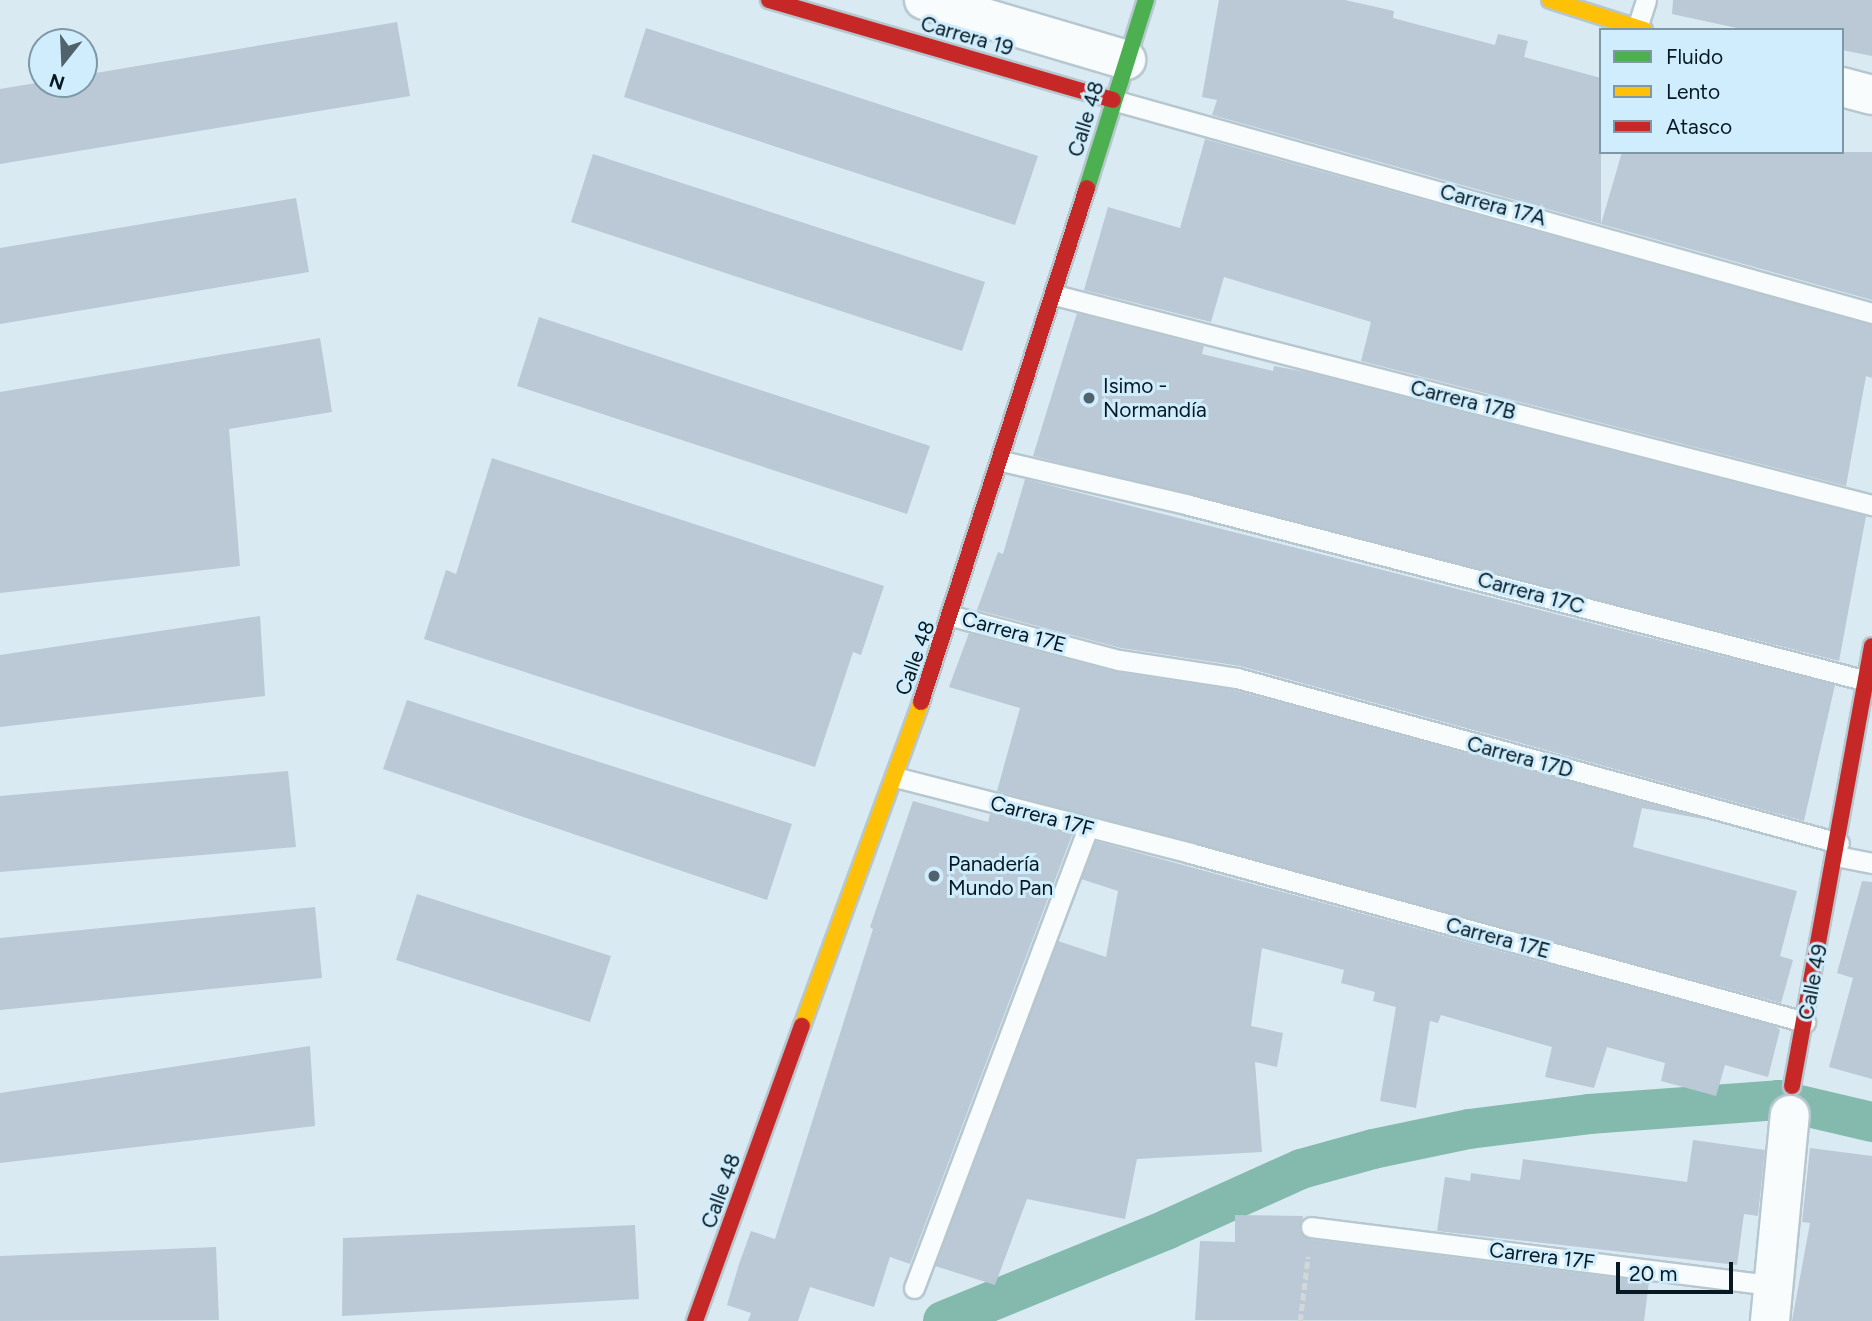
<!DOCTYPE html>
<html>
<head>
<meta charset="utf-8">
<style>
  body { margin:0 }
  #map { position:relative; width:1872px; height:1321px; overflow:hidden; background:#daeaf2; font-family:Figtree,sans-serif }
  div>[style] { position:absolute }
  .canal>* { height:40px; margin:-20px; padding:0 20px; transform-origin:20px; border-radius:20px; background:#84baad }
  .building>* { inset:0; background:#bac9d5 }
  .path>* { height:4.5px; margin-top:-2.25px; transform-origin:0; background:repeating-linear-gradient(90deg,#d2d7da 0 7px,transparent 0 10.5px) }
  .roads { filter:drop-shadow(2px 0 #b6c7cf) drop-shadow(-2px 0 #b6c7cf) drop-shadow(0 2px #b6c7cf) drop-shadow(0 -2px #b6c7cf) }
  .lane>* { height:19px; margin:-9.5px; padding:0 9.5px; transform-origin:9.5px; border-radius:9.5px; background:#f9fcfd }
  .street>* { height:38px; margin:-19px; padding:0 19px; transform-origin:19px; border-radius:19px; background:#f9fcfd }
  .fast>* { height:16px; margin:-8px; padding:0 8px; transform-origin:8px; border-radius:8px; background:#4caf50 }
  .slow>* { height:16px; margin:-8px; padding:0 8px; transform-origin:8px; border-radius:8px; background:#ffc107 }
  .jam>* { height:16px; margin:-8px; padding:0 8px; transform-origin:8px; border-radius:8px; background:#c62828 }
  .dots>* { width:19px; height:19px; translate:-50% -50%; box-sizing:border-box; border:4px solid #d0edfd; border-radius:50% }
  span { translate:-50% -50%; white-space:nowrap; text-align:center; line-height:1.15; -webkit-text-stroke:6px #d0edfd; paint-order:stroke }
  .street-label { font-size:21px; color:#061922 }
  .poi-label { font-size:21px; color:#061922 }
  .left { translate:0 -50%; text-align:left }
  .legend { position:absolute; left:1599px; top:28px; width:245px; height:126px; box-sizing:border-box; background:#d0edfd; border:2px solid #7f98a5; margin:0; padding:9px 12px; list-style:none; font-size:21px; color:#061922 }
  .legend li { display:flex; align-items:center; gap:14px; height:35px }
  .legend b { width:35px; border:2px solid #7f98a5 }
  .north { position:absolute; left:28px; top:28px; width:70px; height:70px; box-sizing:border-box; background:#d0edfd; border:2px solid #7f98a5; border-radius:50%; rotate:198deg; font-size:19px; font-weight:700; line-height:28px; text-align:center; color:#061922 }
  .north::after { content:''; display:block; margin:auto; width:24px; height:32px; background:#50626b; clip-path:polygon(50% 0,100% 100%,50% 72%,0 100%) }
  .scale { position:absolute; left:1616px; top:1262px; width:117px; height:32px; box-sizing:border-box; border:4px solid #061922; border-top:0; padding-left:9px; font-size:21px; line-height:24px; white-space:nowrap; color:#061922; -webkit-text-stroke:5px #d0edfd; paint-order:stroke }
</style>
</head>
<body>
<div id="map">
  <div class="canal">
    <i style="left:943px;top:1321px;width:243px;rotate:-22.2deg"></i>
    <i style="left:1168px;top:1229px;width:146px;rotate:-24.3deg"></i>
    <i style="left:1301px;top:1169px;width:75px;rotate:-15.5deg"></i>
    <i style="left:1373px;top:1149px;width:98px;rotate:-11.8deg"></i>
    <i style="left:1469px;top:1129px;width:121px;rotate:-7.1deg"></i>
    <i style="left:1589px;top:1114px;width:190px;rotate:-4.2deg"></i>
    <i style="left:1778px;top:1100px;width:97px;rotate:13.2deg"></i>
  </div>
  <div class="building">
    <i style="clip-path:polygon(1219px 0,1345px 0,1394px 11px,1393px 18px,1495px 45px,1498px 34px,1528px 41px,1524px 57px,1601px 78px,1601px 224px,1622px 152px,1872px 152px,1872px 300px,1212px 115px,1217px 100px,1202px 97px)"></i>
    <i style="clip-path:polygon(1673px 0,1872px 0,1872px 56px,1842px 50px,1842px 30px,1746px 30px,1672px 14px)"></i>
    <i style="clip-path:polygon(397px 22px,410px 96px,0 164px,0 89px,42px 82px,84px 84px,84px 75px)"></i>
    <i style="clip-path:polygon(646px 28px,1038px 156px,1015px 225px,624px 97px)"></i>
    <i style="clip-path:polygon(1205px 139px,1872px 325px,1872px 378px,1866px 376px,1846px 486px,1361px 361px,1371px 322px,1224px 277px,1211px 322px,1084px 290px,1108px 207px,1180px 228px)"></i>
    <i style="clip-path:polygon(593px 154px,985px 282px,962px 351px,571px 222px)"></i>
    <i style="clip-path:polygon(296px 198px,309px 272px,0 324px,0 248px)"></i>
    <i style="clip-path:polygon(1077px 313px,1204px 346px,1202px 354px,1273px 371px,1274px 366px,1306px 372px,1866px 516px,1839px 661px,1033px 456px)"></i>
    <i style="clip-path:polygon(539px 317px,930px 446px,907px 514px,517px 386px)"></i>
    <i style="clip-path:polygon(320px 338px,332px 412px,229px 429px,240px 566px,0 593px,0 392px)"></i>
    <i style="clip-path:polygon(492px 458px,884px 586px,861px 655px,853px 652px,815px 767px,424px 639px,446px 570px,456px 574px)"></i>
    <i style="clip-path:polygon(1025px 479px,1835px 685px,1804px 821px,1240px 666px,1121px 648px,977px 610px,998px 552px,1003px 554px)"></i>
    <i style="clip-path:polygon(260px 616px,265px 696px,0 727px,0 655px)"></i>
    <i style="clip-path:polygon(969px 633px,1116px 672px,1234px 690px,1709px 820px,1642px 808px,1633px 847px,1797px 891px,1780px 956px,1793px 960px,1781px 1003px,997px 791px,1020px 708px,949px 687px)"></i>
    <i style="clip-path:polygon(407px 700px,792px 824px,767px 900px,383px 769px)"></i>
    <i style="clip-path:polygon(288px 771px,296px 847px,0 872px,0 796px)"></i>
    <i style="clip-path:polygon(913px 801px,988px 822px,990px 814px,1072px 835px,910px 1264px,890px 1257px,874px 1307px,810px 1287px,798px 1321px,748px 1321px,751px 1313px,727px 1305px,739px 1264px,751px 1231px,775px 1239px,873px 929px,870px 927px)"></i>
    <i style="clip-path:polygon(1095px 841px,1775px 1026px,1780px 1030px,1768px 1077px,1725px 1065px,1716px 1096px,1661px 1081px,1665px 1063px,1607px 1047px,1594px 1088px,1545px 1077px,1552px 1047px,1441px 1015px,1438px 1023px,1430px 1021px,1416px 1108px,1380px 1101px,1396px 1007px,1373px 1001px,1375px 992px,1341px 983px,1344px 970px,1262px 948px,1251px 1026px,1283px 1033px,1277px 1067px,1255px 1062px,1262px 1152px,1137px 1159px,1125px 1219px,1027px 1199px,995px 1285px,935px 1266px,1058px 941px,1106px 957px,1118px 891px,1081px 879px)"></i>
    <i style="clip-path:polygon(1862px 881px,1872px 882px,1872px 1079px,1829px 1067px,1853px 978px,1837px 973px)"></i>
    <i style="clip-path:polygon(417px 894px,611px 956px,590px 1022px,396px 960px)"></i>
    <i style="clip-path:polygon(315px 907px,322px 978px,0 1010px,0 938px)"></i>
    <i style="clip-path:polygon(310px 1046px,315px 1126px,0 1163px,0 1093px)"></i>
    <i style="clip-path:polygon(1693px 1140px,1765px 1150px,1758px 1216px,1744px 1214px,1737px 1265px,1437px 1231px,1445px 1177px,1470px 1181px,1471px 1173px,1520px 1180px,1523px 1159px,1687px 1182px)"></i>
    <i style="clip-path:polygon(1810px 1148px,1872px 1156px,1872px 1321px,1792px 1321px,1810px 1223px,1802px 1222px)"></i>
    <i style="clip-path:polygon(1235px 1215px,1303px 1216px,1300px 1231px,1309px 1239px,1649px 1282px,1644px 1321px,1195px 1320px,1200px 1241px,1235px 1242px)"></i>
    <i style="clip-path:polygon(635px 1225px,639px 1299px,342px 1316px,343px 1238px)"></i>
    <i style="clip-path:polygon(216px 1247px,219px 1320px,0 1321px,0 1256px)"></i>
  </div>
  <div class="path">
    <i style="left:1300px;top:1321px;width:65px;rotate:-83deg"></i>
  </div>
  <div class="roads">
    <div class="lane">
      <i style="left:1637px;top:28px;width:29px;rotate:-72deg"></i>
      <i style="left:1113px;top:100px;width:788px;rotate:15.68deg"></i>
      <i style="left:1055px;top:295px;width:844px;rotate:14.42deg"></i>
      <i style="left:1002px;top:461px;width:192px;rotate:13.2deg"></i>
      <i style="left:1189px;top:505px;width:705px;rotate:14.55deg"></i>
      <i style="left:952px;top:616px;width:173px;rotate:14.8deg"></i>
      <i style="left:1119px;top:660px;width:119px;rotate:8.7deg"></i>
      <i style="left:1237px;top:678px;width:624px;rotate:15.33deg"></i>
      <i style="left:895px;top:777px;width:305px;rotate:14.4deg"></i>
      <i style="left:1190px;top:853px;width:638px;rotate:15.37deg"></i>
      <i style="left:1836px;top:856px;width:37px;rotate:11deg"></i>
      <i style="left:1311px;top:1227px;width:466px;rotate:7.2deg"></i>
      <i style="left:914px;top:1288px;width:491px;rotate:-69.3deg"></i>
    </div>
    <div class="street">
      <i style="left:924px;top:0;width:211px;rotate:16.5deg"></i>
      <i style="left:1842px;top:87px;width:31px;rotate:15deg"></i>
      <i style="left:1770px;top:1321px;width:207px;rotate:-84.5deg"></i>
    </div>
    <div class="fast">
      <i style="left:1087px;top:188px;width:197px;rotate:-72.6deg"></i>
    </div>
    <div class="slow">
      <i style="left:1550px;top:0;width:99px;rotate:17.7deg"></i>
      <i style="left:802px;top:1026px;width:345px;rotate:-69.8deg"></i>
    </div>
    <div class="jam">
      <i style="left:769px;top:0;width:358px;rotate:16.2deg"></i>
      <i style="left:921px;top:702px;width:540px;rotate:-72.1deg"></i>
      <i style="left:1792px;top:1086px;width:447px;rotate:-79.7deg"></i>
      <i style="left:695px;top:1321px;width:314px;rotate:-70.1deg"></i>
    </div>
  </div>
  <div class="dots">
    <i style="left:1089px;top:398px;background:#50626b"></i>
    <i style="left:934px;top:876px;background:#50626b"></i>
  </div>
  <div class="street-label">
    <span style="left:967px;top:36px;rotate:16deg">Carrera 19</span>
    <span style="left:1086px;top:119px;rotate:-73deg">Calle 48</span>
    <span style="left:1493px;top:205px;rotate:15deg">Carrera 17A</span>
    <span style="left:1463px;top:400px;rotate:14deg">Carrera 17B</span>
    <span style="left:1531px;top:593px;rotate:15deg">Carrera 17C</span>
    <span style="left:1014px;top:632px;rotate:15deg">Carrera 17E</span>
    <span style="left:915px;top:658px;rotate:-70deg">Calle 48</span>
    <span style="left:1520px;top:757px;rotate:15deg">Carrera 17D</span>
    <span style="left:1042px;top:816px;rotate:15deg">Carrera 17F</span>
    <span style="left:1498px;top:938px;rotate:15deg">Carrera 17E</span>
    <span style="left:1813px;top:982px;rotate:-79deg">Calle 49</span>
    <span style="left:721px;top:1191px;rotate:-70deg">Calle 48</span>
    <span style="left:1542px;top:1256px;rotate:7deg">Carrera 17F</span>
  </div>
  <div class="poi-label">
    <span class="left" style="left:1103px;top:398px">Isimo -<br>Normandía</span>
    <span class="left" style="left:948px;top:876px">Panadería<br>Mundo Pan</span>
  </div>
  <ul class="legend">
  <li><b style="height:9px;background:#4caf50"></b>Fluido</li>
  <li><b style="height:9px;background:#ffc107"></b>Lento</li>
  <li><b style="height:9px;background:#c62828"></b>Atasco</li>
  </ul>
  <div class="north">N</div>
  <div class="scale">20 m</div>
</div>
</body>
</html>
